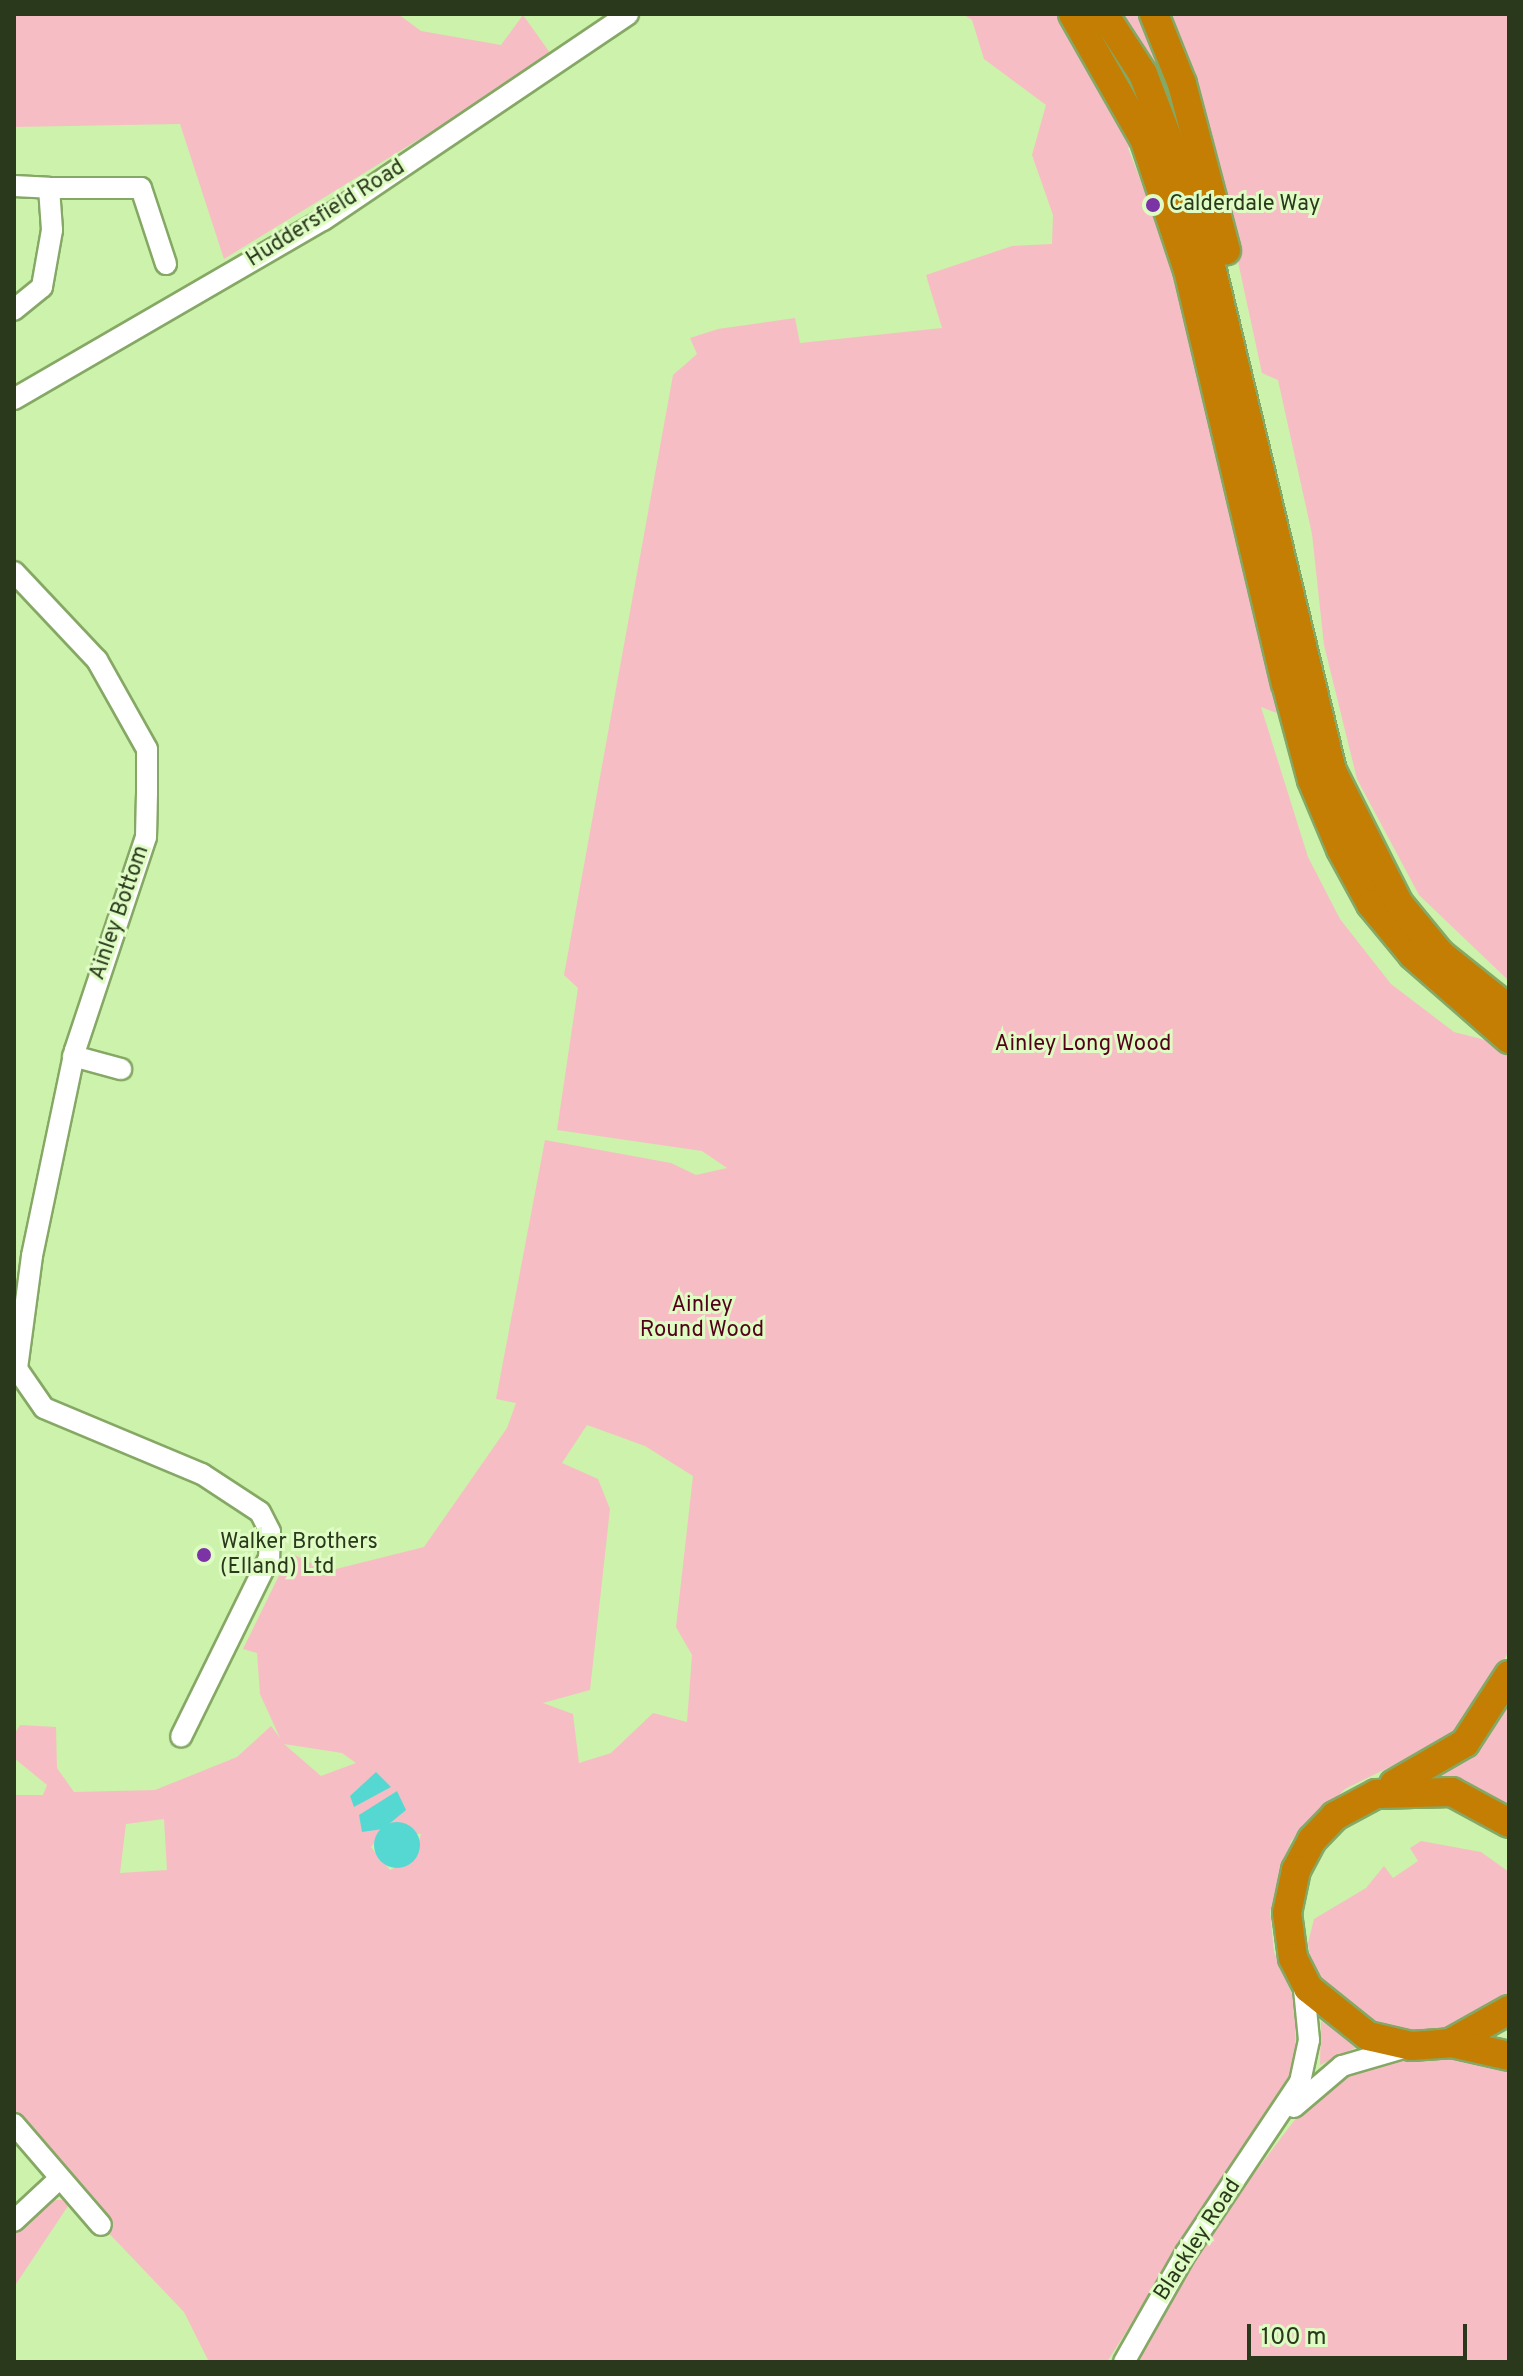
<!DOCTYPE html>
<html>
<head>
<meta charset="utf-8">
<style>
  body { margin:0 }
  #map { position:relative; width:1523px; height:2376px; overflow:hidden; background:#ccf2ab; font-family:Overpass,sans-serif }
  div>[style] { position:absolute }
  .green>* { inset:0; background:#f6bec4 }
  .water>* { inset:0; background:#56d8d2 }
  .round { border-radius:50% }
  .roads { filter:drop-shadow(2px 0 #85a865) drop-shadow(-2px 0 #85a865) drop-shadow(0 2px #85a865) drop-shadow(0 -2px #85a865) }
  .minor>* { height:20px; margin:-10px; padding:0 10px; transform-origin:10px; border-radius:10px; background:#fff }
  .highway>* { height:28px; margin:-14px; padding:0 14px; transform-origin:14px; border-radius:14px; background:#c37e03 }
  .dots>* { width:22px; height:22px; translate:-50% -50%; box-sizing:border-box; border:4px solid #defcc3; border-radius:50% }
  span { translate:-50% -50%; white-space:nowrap; text-align:center; line-height:1.15; -webkit-text-stroke:6px #defcc3; paint-order:stroke }
  .poi-label { font-size:22px; color:#2a381c }
  .left { translate:0 -50%; text-align:left }
  .street-label { font-size:22px; color:#2a381c }
  .park-label { font-size:22px; color:#53001b }
  .frame { position:absolute; inset:0; border:16px solid #2a381c; pointer-events:none }
  .scale { position:absolute; left:1247px; top:2324px; width:220px; height:36px; box-sizing:border-box; border:4px solid #2a381c; border-top:0; padding-left:10px; font-size:24px; line-height:28px; white-space:nowrap; color:#2a381c; -webkit-text-stroke:6px #defcc3; paint-order:stroke }
</style>
</head>
<body>
<div id="map">
  <div class="green">
    <i style="clip-path:polygon(14px 14px,398px 14px,421px 31px,501px 45px,523px 15px,553px 57px,224px 259px,180px 124px,14px 127px)"></i>
    <i style="clip-path:polygon(evenodd,963px 14px,1056px 14px,1092px 57px,1136px 142px,1128px 148px,1180px 283px,1277px 713px,1261px 707px,1308px 857px,1340px 919px,1391px 984px,1454px 1032px,1509px 1046px,1509px 1650px,1471px 1727px,1345px 1789px,1291px 1841px,1270px 1912px,1274px 1952px,1296px 2004px,1295px 2066px,1107px 2362px,209px 2362px,184px 2312px,101px 2225px,14px 2112px,14px 1795px,43px 1795px,47px 1785px,14px 1758px,14px 1735px,20px 1725px,56px 1727px,57px 1768px,74px 1792px,155px 1790px,237px 1757px,271px 1726px,280px 1738px,260px 1694px,257px 1653px,243px 1649px,290px 1553px,328px 1571px,424px 1547px,507px 1428px,516px 1403px,496px 1399px,545px 1140px,671px 1163px,696px 1175px,727px 1168px,702px 1151px,557px 1130px,578px 988px,564px 975px,673px 375px,697px 354px,690px 338px,718px 329px,795px 318px,800px 343px,942px 328px,926px 275px,1012px 246px,1052px 244px,1053px 215px,1032px 155px,1046px 105px,984px 59px,972px 20px,963px 14px,587px 1425px,645px 1446px,693px 1476px,676px 1627px,692px 1655px,687px 1722px,653px 1713px,611px 1753px,579px 1763px,573px 1714px,543px 1703px,590px 1690px,610px 1509px,598px 1479px,562px 1463px,587px 1425px,963px 14px,284px 1744px,342px 1753px,356px 1763px,321px 1776px,284px 1744px,963px 14px,164px 1819px,167px 1870px,120px 1873px,126px 1824px,164px 1819px,963px 14px,421px 1834px,413px 1859px,390px 1870px,371px 1847px,382px 1834px,421px 1834px)"></i>
    <i style="clip-path:polygon(1112px 14px,1139px 14px,1197px 177px)"></i>
    <i style="clip-path:polygon(1163px 14px,1509px 14px,1509px 981px,1419px 895px,1357px 779px,1324px 645px,1312px 534px,1278px 380px,1262px 373px,1237px 257px)"></i>
    <i style="clip-path:polygon(1509px 1695px,1509px 1810px,1439px 1776px,1470px 1751px)"></i>
    <i style="clip-path:polygon(1421px 1841px,1481px 1852px,1509px 1872px,1509px 1992px,1446px 2031px,1405px 2032px,1350px 2016px,1312px 1971px,1308px 1943px,1314px 1919px,1366px 1888px,1384px 1866px,1393px 1878px,1418px 1861px,1410px 1848px)"></i>
    <i style="clip-path:polygon(1321px 2021px,1360px 2045px,1359px 2046px,1320px 2065px)"></i>
    <i style="clip-path:polygon(1466px 2055px,1509px 2064px,1509px 2362px,1133px 2362px,1215px 2225px,1322px 2084px,1382px 2059px)"></i>
    <i style="clip-path:polygon(54px 2200px,72px 2200px,14px 2287px,14px 2234px)"></i>
  </div>
  <div class="water">
    <i style="clip-path:polygon(376px 1772px,391px 1787px,354px 1807px,350px 1796px)"></i>
    <i style="clip-path:polygon(397px 1791px,406px 1810px,383px 1829px,362px 1832px,359px 1815px)"></i>
    <i class="round" style="left:374px;top:1822px;width:46px;height:46px"></i>
  </div>
  <div class="roads">
    <div class="minor">
      <i style="left:14px;top:186px;width:35px;rotate:3deg"></i>
      <i style="left:49px;top:188px;width:42px;rotate:85.9deg"></i>
      <i style="left:52px;top:230px;width:58px;rotate:100deg"></i>
      <i style="left:42px;top:287px;width:36px;rotate:141deg"></i>
      <i style="left:49px;top:188px;width:92px"></i>
      <i style="left:141px;top:188px;width:80px;rotate:71.8deg"></i>
      <i style="left:14px;top:399px;width:357px;rotate:-30.1deg"></i>
      <i style="left:323px;top:220px;width:368px;rotate:-34deg"></i>
      <i style="left:14px;top:572px;width:121px;rotate:46.7deg"></i>
      <i style="left:97px;top:660px;width:102px;rotate:60.7deg"></i>
      <i style="left:147px;top:749px;width:44px;rotate:90deg"></i>
      <i style="left:147px;top:793px;width:44px;rotate:91.3deg"></i>
      <i style="left:146px;top:837px;width:225px;rotate:108.4deg"></i>
      <i style="left:75px;top:1050px;width:210px;rotate:101.8deg"></i>
      <i style="left:32px;top:1256px;width:114px;rotate:97.6deg"></i>
      <i style="left:17px;top:1369px;width:47px;rotate:55.3deg"></i>
      <i style="left:44px;top:1408px;width:171px;rotate:22.7deg"></i>
      <i style="left:202px;top:1474px;width:69px;rotate:33.2deg"></i>
      <i style="left:260px;top:1512px;width:22px;rotate:63deg"></i>
      <i style="left:270px;top:1532px;width:26px;rotate:92deg"></i>
      <i style="left:269px;top:1558px;width:199px;rotate:116.2deg"></i>
      <i style="left:73px;top:1056px;width:50px;rotate:15.2deg"></i>
      <i style="left:1294px;top:2107px;width:63px;rotate:-40.5deg"></i>
      <i style="left:1342px;top:2066px;width:68px;rotate:-16.3deg"></i>
      <i style="left:14px;top:2124px;width:133px;rotate:49.3deg"></i>
      <i style="left:14px;top:2221px;width:62px;rotate:-43deg"></i>
      <i style="left:1124px;top:2362px;width:125px;rotate:-60.4deg"></i>
      <i style="left:1186px;top:2253px;width:206px;rotate:-56.3deg"></i>
      <i style="left:1300px;top:2082px;width:43px;rotate:-77.9deg"></i>
      <i style="left:1309px;top:2040px;width:61px;rotate:-95.6deg"></i>
    </div>
    <div class="highway">
      <i style="left:1073px;top:14px;width:146px;rotate:60.4deg"></i>
      <i style="left:1145px;top:141px;width:136px;rotate:71.6deg"></i>
      <i style="left:1188px;top:270px;width:424px;rotate:76.7deg"></i>
      <i style="left:1286px;top:683px;width:100px;rotate:75deg"></i>
      <i style="left:1312px;top:780px;width:75px;rotate:67.2deg"></i>
      <i style="left:1341px;top:849px;width:63px;rotate:61.4deg"></i>
      <i style="left:1371px;top:904px;width:66px;rotate:50.5deg"></i>
      <i style="left:1413px;top:955px;width:128px;rotate:41.2deg"></i>
      <i style="left:1104px;top:14px;width:72px;rotate:57deg"></i>
      <i style="left:1143px;top:74px;width:162px;rotate:69deg"></i>
      <i style="left:1201px;top:225px;width:561px;rotate:76.51deg"></i>
      <i style="left:1332px;top:771px;width:149px;rotate:63.3deg"></i>
      <i style="left:1399px;top:904px;width:65px;rotate:50.6deg"></i>
      <i style="left:1440px;top:954px;width:88px;rotate:38.6deg"></i>
      <i style="left:1154px;top:14px;width:75px;rotate:68.2deg"></i>
      <i style="left:1182px;top:84px;width:172px;rotate:75.2deg"></i>
      <i style="left:1394px;top:1784px;width:82px;rotate:-30deg"></i>
      <i style="left:1465px;top:1743px;width:81px;rotate:-57.1deg"></i>
      <i style="left:1509px;top:1823px;width:65px;rotate:-151.5deg"></i>
      <i style="left:1452px;top:1792px;width:76px;rotate:178.5deg"></i>
      <i style="left:1376px;top:1794px;width:47px;rotate:151.8deg"></i>
      <i style="left:1335px;top:1816px;width:33px;rotate:134deg"></i>
      <i style="left:1312px;top:1840px;width:34px;rotate:118deg"></i>
      <i style="left:1296px;top:1870px;width:44px;rotate:101.8deg"></i>
      <i style="left:1287px;top:1913px;width:45px;rotate:82.4deg"></i>
      <i style="left:1293px;top:1958px;width:34px;rotate:63deg"></i>
      <i style="left:1308px;top:1988px;width:77px;rotate:38.7deg"></i>
      <i style="left:1368px;top:2036px;width:44px;rotate:13.1deg"></i>
      <i style="left:1411px;top:2046px;width:39px;rotate:-4deg"></i>
      <i style="left:1450px;top:2043px;width:68px;rotate:-29.2deg"></i>
      <i style="left:1452px;top:2043px;width:58px;rotate:12.8deg"></i>
    </div>
  </div>
  <div class="dots">
    <i style="left:1153px;top:205px;background:#7c33a5"></i>
    <i style="left:204px;top:1555px;background:#7c33a5"></i>
  </div>
  <div class="poi-label">
    <span class="left" style="left:1169px;top:205px">Calderdale Way</span>
    <span class="left" style="left:220px;top:1555px">Walker Brothers<br>(Elland) Ltd</span>
  </div>
  <div class="street-label">
    <span style="left:326px;top:214px;rotate:-32deg">Huddersfield Road</span>
    <span style="left:120px;top:913px;rotate:-71deg">Ainley Bottom</span>
    <span style="left:1198px;top:2240px;rotate:-57deg">Blackley Road</span>
  </div>
  <div class="park-label">
    <span style="left:1083px;top:1045px">Ainley Long Wood</span>
    <span style="left:702px;top:1318px">Ainley<br>Round Wood</span>
  </div>
  <div class="frame"></div>
  <div class="scale">100 m</div>
</div>
</body>
</html>
